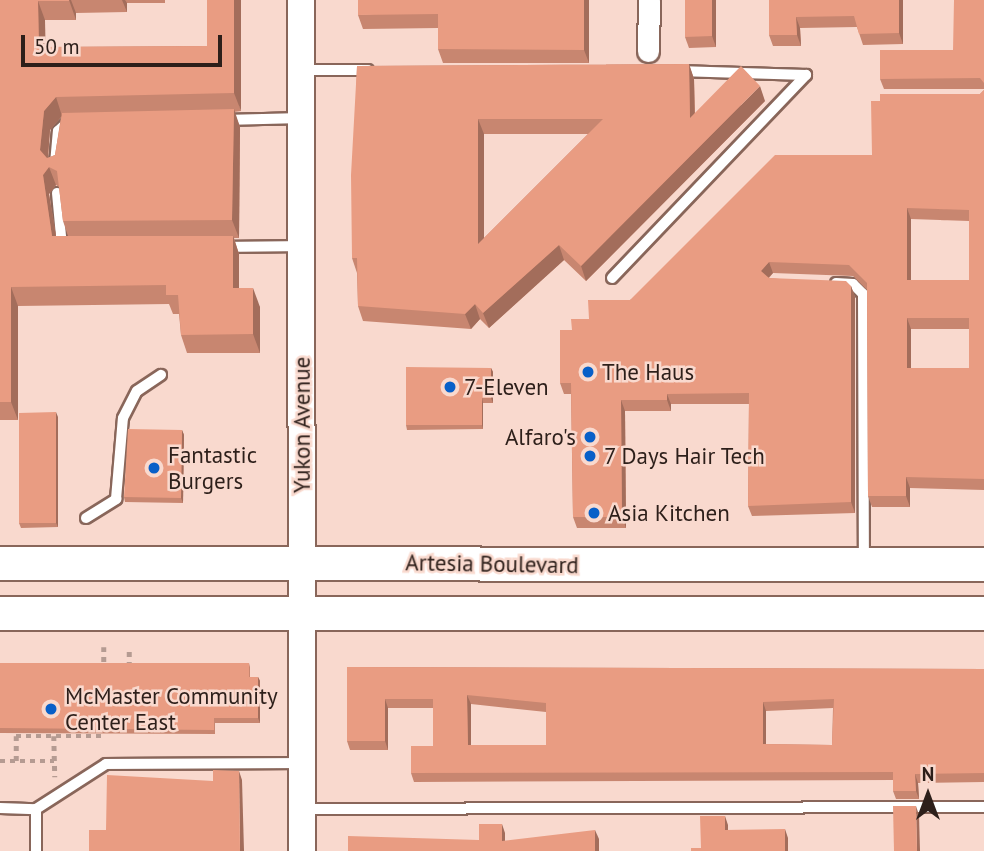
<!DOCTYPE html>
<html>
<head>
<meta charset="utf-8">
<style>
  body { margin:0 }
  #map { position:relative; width:984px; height:851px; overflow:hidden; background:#f9d9ce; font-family:"PT Sans",sans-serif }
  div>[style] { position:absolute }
  .path>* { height:4.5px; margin-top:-2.25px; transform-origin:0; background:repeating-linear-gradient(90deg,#b59b92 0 5px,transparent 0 10px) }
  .roads { filter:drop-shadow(2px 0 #89665a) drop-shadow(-2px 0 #89665a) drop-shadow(0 2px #89665a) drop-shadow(0 -2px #89665a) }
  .service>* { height:10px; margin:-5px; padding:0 5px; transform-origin:5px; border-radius:5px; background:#fff }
  .minor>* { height:21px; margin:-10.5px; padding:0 10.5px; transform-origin:10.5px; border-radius:10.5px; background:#fff }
  .tertiary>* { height:26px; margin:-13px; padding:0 13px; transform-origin:13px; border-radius:13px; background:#fff }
  .primary>* { height:33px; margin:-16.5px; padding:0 16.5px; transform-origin:16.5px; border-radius:16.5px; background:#fff }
  .wall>* { inset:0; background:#c88670 }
  .shaded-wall>* { inset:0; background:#a36d5b }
  .building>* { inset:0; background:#e99c82 }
  .dots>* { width:19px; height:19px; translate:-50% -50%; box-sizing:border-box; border:4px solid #f9d9ce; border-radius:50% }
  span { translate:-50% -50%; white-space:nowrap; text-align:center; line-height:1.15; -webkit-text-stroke:5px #f9d9ce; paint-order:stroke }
  .poi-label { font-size:23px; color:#2d1f1a }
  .left { translate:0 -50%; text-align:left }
  .right { translate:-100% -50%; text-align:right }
  .street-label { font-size:23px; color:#2d1f1a }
  .north { position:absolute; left:893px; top:760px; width:70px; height:70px; -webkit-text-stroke:5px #f9d9ce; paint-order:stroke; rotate:0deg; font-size:19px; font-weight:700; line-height:28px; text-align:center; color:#2d1f1a }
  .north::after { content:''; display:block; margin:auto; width:24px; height:32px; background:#2d1f1a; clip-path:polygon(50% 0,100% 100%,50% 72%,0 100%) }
  .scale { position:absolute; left:21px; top:35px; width:201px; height:32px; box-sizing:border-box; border:4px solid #2d1f1a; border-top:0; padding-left:9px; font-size:21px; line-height:24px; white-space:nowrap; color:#2d1f1a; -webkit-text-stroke:5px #f9d9ce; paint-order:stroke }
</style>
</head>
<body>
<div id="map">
  <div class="path">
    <i style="left:104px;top:647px;width:20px;rotate:90deg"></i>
    <i style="left:129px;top:667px;width:20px;rotate:-90deg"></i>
    <i style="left:54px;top:736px;width:41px;rotate:88.6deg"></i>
    <i style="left:0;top:761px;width:54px"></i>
    <i style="left:16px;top:761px;width:25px;rotate:-90deg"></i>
    <i style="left:16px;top:736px;width:88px"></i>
  </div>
  <div class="roads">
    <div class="service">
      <i style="left:301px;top:70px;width:67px"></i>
      <i style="left:224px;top:120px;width:78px;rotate:-1.5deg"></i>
      <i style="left:55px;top:164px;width:33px;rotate:-85deg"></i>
      <i style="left:58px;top:131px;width:13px;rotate:-42deg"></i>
      <i style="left:57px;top:193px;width:54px;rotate:84.7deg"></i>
      <i style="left:224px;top:247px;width:78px;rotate:-0.7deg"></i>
      <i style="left:612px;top:278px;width:281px;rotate:-46.3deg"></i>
      <i style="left:806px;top:75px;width:128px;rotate:-178.2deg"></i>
      <i style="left:836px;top:283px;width:17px;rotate:3deg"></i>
      <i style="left:853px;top:284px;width:14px;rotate:45deg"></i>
      <i style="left:863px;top:294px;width:268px;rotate:89.8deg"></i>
      <i style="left:86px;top:518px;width:36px;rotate:-32deg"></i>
      <i style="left:116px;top:499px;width:81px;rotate:-85.1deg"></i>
      <i style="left:123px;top:418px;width:30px;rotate:-63deg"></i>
      <i style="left:137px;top:391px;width:29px;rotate:-34deg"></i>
      <i style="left:0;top:808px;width:36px;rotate:2deg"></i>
      <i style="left:36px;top:809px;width:42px;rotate:90deg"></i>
      <i style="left:36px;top:809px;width:83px;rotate:-32.7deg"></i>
      <i style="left:106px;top:764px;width:196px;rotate:-0.3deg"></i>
      <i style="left:302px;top:809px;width:682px;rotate:-0.17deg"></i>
    </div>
    <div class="minor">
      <i style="left:648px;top:51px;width:51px;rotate:-88.9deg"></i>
    </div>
    <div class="tertiary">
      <i style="left:301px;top:0;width:851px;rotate:89.93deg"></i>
    </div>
    <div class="primary">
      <i style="left:0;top:563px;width:984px;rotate:0.06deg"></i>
      <i style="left:0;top:613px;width:984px"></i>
    </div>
  </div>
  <div class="wall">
    <i style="clip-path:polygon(evenodd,0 0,165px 0,165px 3px,127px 3px,127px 12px,76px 13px,76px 20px,45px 20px,45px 47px,207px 46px,207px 0,241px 111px,234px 112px,240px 127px,239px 238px,234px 238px,239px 254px,239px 288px,260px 307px,260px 353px,187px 353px,181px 335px,179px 314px,173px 314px,169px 304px,18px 306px,18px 420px,0 420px,0 0,61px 117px,55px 155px,48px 158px,50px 130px,61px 117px,0 0,56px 185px,59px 187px,63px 221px,68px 236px,56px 236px,49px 194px,56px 185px)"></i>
    <i style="clip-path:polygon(589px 0,589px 63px,443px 63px,438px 49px,438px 28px,363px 29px,358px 15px)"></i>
    <i style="clip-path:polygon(716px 0,716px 47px,689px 48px,685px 37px)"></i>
    <i style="clip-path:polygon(769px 0,903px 0,903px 44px,863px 45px,857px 27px,800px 28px,801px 46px,773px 46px,769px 35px)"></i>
    <i style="clip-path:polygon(984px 0,984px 89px,884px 89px,880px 79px,953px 50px)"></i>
    <i style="clip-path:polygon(evenodd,689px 64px,694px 79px,695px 113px,765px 101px,586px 281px,564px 260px,489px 328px,480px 319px,471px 329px,363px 321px,358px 306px,357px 273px,352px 258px,357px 66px,689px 64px,484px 134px,588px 134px,484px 238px,484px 134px)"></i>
    <i style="clip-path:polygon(evenodd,984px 90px,984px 490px,910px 488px,910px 507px,872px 507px,868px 496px,867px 290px,853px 276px,773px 273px,769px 278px,851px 286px,855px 297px,855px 513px,752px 516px,748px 506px,749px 404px,671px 404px,671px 411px,625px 411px,626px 528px,577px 528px,573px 517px,571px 394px,564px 394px,560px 383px,572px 330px,589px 319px,630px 300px,872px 155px,980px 94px,984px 90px,911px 219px,969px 221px,969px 280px,911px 280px,911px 219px,984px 90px,911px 329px,969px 329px,969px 368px,911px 368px,911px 329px)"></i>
    <i style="clip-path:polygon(491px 368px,493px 372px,493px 403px,483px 403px,483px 429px,407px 430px,406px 425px)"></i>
    <i style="clip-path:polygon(58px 417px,58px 527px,21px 528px,19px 523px)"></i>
    <i style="clip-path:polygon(182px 430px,184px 435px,183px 503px,125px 502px,124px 497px)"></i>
    <i style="clip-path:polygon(0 663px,249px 663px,250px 667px,250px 677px,258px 677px,260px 681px,260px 723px,215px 723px,215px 734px,0 733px)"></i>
    <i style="clip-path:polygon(evenodd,347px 667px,984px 669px,984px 782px,918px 783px,919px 799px,896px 799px,893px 791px,893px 780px,414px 782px,411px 773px,433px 746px,433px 708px,388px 708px,388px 750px,350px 750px,347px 741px,347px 667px,471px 704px,546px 712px,546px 745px,471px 745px,471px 704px,347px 667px,833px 708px,832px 745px,766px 744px,766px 711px,833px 708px)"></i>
  </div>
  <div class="shaded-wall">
    <i style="clip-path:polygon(69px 0,71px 0,76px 13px,76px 20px)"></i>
    <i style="clip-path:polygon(122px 0,125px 0,127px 3px,127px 12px)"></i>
    <i style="clip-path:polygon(234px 0,241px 0,241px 111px,234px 93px)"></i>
    <i style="clip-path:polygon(584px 0,589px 0,589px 63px,584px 50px)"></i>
    <i style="clip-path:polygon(712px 0,716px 0,716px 47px,712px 36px)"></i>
    <i style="clip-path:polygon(899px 0,903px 0,903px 44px,899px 33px)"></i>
    <i style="clip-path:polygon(38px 1px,45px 20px,46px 65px,39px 47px)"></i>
    <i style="clip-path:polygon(796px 17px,800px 28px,801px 46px,797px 35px)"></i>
    <i style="clip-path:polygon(689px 64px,694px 79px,695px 133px,690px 118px)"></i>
    <i style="clip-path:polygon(760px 86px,765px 101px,586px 281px,581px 266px)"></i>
    <i style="clip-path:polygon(56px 97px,62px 116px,50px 130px,47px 168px,40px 150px,44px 111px)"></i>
    <i style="clip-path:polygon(234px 109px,240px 127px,239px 238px,232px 220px)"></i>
    <i style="clip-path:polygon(478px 119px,484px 134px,484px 259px,478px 244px)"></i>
    <i style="clip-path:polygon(49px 167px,56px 185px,49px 194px,59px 254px,52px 236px,43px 175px)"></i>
    <i style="clip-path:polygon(907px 208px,911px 219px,911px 290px,907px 280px)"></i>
    <i style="clip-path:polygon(233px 236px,239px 254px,239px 307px,233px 288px)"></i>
    <i style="clip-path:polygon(559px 245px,564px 260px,489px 328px,483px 313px)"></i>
    <i style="clip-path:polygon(769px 262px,773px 273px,765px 281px,761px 271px)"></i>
    <i style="clip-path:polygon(851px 286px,855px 297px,855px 513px,851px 502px)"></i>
    <i style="clip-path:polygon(11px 287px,18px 306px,18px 420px,11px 402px)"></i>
    <i style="clip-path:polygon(253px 288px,260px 307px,260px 353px,253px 334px)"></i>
    <i style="clip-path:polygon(475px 304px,480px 319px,471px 329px,465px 314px)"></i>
    <i style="clip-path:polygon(907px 318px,911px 329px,911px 379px,907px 368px)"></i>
    <i style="clip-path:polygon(491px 368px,493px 372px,493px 403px,491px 398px)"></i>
    <i style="clip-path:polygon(667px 394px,671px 404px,671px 411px,667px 400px)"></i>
    <i style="clip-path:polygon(482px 398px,483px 403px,483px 429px,482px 425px)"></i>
    <i style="clip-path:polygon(621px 400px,625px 411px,626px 528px,622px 517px)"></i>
    <i style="clip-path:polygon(56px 412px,58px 417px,58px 527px,56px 523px)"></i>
    <i style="clip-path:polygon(182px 430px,184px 435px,183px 503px,181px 498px)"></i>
    <i style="clip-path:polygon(906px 477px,910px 488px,910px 507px,906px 496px)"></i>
    <i style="clip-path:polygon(258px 677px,260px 681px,260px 723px,258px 718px)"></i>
    <i style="clip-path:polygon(467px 695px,471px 704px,471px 754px,468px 745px)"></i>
    <i style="clip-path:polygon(385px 699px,388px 708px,388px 750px,385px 741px)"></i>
    <i style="clip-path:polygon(763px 702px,766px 711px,766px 753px,763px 744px)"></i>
    <i style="clip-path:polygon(239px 771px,242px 780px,244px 851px,240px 851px)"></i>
    <i style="clip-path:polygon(915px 774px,918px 783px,919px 799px,916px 791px)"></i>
    <i style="clip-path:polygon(916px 806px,919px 815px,920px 851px,917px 851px)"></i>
    <i style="clip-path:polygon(725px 816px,728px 825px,728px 839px,725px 830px)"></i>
    <i style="clip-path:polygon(502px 824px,505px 833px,505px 850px,502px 841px)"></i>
    <i style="clip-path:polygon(785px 829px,788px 838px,788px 851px,785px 851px)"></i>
    <i style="clip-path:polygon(595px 830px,599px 839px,599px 851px,595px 851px)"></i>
  </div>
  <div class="building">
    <i style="clip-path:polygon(0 0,69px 0,69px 1px,38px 1px,39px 47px,207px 46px,207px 0,234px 0,234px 93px,56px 97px,44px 111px,40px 150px,47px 158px,55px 155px,62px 113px,234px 109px,232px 220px,63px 221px,57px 171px,49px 167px,43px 175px,52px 236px,233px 236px,233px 288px,253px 288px,253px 334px,181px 335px,178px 295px,166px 295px,166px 285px,11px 287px,11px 402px,0 402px)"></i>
    <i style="clip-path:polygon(358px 0,584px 0,584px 50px,438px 49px,438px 14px,358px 15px)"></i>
    <i style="clip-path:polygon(685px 0,712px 0,712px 36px,685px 37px)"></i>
    <i style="clip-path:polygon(769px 0,899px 0,899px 33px,859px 34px,854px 16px,796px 17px,797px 35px,769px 35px)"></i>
    <i style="clip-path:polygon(954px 0,984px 0,984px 83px,980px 78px,880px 79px,880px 50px,953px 50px)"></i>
    <i style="clip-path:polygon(evenodd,689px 64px,690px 118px,741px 66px,760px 86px,581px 266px,559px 245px,483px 313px,475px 304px,465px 314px,358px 306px,357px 258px,352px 258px,351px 175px,357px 66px,689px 64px,478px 119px,603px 119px,478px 244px,478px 119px)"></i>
    <i style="clip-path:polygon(evenodd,984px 90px,984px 479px,906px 477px,906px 496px,868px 496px,867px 283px,849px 265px,769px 262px,761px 271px,769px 278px,846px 281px,851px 286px,851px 502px,748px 506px,749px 393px,667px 394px,667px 400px,621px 400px,622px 517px,573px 517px,571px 383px,560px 383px,560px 330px,572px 330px,571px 319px,589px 319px,588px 300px,630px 300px,775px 155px,872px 155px,871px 101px,880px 101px,880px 94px,980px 94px,984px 90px,907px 208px,969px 210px,969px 280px,907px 280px,907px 208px,984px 90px,907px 318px,969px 318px,969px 368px,907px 368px,907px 318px)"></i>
    <i style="clip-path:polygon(406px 367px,491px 368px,491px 398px,482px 398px,482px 425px,406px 425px)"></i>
    <i style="clip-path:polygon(56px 412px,56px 523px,19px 523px,19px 413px)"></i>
    <i style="clip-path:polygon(128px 429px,182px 430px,181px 498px,124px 497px)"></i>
    <i style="clip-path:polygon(0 663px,249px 663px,249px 677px,258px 677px,258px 718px,214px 718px,214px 730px,0 728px)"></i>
    <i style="clip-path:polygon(evenodd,347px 667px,984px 669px,984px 773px,915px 774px,916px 791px,893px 791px,893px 772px,411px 773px,411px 746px,433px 746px,433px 699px,385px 699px,385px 741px,347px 741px,347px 667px,467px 695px,546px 703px,546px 745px,468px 745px,467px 695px,347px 667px,834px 699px,832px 745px,763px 744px,763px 702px,834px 699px)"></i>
    <i style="clip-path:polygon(213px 770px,239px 771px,240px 851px,89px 851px,89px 830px,106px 830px,107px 775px,213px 781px)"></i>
    <i style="clip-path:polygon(893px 806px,916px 806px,917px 851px,894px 851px)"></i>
    <i style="clip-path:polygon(700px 816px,725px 816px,725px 830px,785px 829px,785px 851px,691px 851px,691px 848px,701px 848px)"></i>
    <i style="clip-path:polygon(479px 824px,502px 824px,502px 841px,595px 830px,595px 851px,348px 851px,348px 836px,479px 840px)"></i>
  </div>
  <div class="dots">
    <i style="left:588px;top:372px;background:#085fc8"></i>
    <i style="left:450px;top:387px;background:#085fc8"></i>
    <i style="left:590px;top:437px;background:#085fc8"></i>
    <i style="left:590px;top:456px;background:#085fc8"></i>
    <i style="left:154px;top:468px;background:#085fc8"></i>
    <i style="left:594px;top:513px;background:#085fc8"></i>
    <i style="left:51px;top:709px;background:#085fc8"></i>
  </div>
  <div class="poi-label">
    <span class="left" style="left:602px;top:372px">The Haus</span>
    <span class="left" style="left:464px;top:387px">7-Eleven</span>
    <span class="right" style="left:576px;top:437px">Alfaro's</span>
    <span class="left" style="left:168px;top:468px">Fantastic<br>Burgers</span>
    <span class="left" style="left:604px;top:456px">7 Days Hair Tech</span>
    <span class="left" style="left:608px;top:513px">Asia Kitchen</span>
    <span class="left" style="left:65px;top:709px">McMaster Community<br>Center East</span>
  </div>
  <div class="street-label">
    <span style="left:302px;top:425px;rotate:-90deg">Yukon Avenue</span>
    <span style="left:492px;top:564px;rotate:1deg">Artesia Boulevard</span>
  </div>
  <div class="north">N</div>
  <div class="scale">50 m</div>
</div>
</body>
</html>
